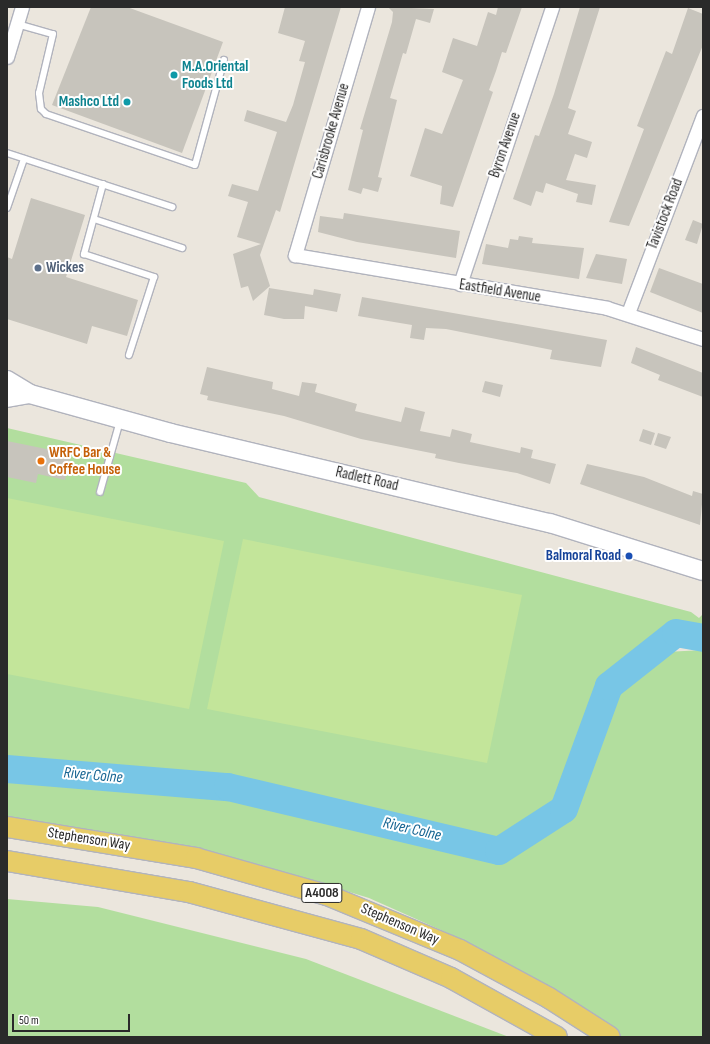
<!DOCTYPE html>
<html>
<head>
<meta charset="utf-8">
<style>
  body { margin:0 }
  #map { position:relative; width:710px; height:1044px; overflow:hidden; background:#ebe6dd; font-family:"Sofia Sans Condensed",sans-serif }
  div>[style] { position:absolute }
  .green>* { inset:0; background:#b2de9e }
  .pitch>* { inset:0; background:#c3e59a }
  .river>* { height:28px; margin:-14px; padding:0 14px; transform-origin:14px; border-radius:14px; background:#78c6e6 }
  .building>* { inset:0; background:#c7c4bc }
  .roads { filter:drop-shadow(1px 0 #b1b3bd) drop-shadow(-1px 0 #b1b3bd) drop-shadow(0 1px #b1b3bd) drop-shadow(0 -1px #b1b3bd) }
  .lane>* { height:6px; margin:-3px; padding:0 3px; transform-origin:3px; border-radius:3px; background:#fff }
  .street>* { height:13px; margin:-6.5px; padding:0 6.5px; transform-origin:6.5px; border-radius:6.5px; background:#fff }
  .secondary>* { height:18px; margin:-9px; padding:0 9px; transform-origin:9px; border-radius:9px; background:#fff }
  .primary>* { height:20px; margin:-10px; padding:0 10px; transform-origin:10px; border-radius:10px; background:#e7cc67 }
  .dots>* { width:11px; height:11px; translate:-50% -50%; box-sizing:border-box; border:2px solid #fff; border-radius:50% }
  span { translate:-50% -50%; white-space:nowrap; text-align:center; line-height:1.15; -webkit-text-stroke:4px #fff; paint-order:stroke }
  .shield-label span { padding:1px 3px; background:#fff; border:1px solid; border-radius:3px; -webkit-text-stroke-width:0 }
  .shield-label { font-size:14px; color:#2a2a2a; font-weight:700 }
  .culture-label { font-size:15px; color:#0d838f; font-weight:700 }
  .left { translate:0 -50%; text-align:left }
  .right { translate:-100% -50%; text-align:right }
  .street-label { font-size:15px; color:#2a2a2a }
  .service-label { font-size:15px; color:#4e5e75; font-weight:700 }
  .food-label { font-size:15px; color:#c56008; font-weight:700 }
  .transit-label { font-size:15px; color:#164399; font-weight:700 }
  .water-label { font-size:16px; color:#176592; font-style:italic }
  .frame { position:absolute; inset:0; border:8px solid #2a2a2a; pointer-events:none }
  .scale { position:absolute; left:12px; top:1014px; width:118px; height:18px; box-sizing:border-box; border:2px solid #2a2a2a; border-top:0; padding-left:5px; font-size:12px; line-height:14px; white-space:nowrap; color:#2a2a2a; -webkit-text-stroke:3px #fff; paint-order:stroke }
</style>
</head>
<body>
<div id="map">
  <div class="green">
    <i style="clip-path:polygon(7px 428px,246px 483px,259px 497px,691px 612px,699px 618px,703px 614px,703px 635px,685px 632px,666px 652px,703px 650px,703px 1037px,621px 1037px,559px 994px,452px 935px,369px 898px,261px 865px,132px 838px,7px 821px)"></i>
    <i style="clip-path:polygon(7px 899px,98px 907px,306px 959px,509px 1037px,7px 1037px)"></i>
  </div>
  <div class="pitch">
    <i style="clip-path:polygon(7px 498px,224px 541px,189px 709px,7px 674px)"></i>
    <i style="clip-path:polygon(243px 539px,522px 595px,487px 763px,207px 709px)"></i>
  </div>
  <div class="river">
    <i style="left:7px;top:769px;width:222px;rotate:4.7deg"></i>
    <i style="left:228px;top:787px;width:278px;rotate:13.3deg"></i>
    <i style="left:499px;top:851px;width:77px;rotate:-32.9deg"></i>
    <i style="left:564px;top:809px;width:131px;rotate:-69.9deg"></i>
    <i style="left:609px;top:686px;width:85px;rotate:-38.3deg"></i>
    <i style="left:676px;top:633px;width:27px;rotate:10deg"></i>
  </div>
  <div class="building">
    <i style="clip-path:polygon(91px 7px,127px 7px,223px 42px,182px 153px,52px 105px)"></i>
    <i style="clip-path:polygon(285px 7px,341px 7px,280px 212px,276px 210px,260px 255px,270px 286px,253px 301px,248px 286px,241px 288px,233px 254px,261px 244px,237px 237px,248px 202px,228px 196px,232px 184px,258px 191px,277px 132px,244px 121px,247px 110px,286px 122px,293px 105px,305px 62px,299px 61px,305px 41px,278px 33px)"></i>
    <i style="clip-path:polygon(388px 7px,434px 9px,430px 23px,416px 19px,406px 54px,403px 53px,390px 98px,397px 100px,378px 177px,382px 178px,378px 192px,363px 188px,361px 194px,348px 190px,363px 130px,360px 129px,392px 22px,393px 12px)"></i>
    <i style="clip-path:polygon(498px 7px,522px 7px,506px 53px,502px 52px,496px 71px,489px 90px,493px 92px,453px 207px,440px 204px,442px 186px,410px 176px,425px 128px,442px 134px,463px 80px,442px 72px,453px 38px,477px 46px,488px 12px,496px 15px)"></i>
    <i style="clip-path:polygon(580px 7px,600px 7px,568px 108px,576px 111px,568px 134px,592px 142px,587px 158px,575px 154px,566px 180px,596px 185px,592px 205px,576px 202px,578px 194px,546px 183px,543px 193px,536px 191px,531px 206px,513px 199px,535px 135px,539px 136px,554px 94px)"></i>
    <i style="clip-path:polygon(688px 8px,703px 14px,703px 45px,629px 226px,609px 222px,644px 129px,637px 126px,666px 51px,672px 54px)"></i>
    <i style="clip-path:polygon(31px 198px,85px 215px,66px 277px,138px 300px,127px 336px,92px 326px,87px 344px,7px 319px,7px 257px,12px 259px)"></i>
    <i style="clip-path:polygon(344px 213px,460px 231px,456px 258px,357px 242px,318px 232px,320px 216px,343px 219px)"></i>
    <i style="clip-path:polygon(693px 220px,703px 224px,697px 244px,685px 240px)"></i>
    <i style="clip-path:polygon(519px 236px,533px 238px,532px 243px,584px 248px,579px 279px,482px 264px,486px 244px,508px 248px,510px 239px,518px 240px)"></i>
    <i style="clip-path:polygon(596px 254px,627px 259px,622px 284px,586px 278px)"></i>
    <i style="clip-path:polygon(659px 268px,703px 284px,703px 313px,650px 292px)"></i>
    <i style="clip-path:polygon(269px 288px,313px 295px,314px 289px,341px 294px,337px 312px,305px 306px,304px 319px,284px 319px,264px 315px)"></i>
    <i style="clip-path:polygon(362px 297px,607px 340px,601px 367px,550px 359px,552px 350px,446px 329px,426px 328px,424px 340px,410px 338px,412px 325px,358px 316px)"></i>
    <i style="clip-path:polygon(636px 347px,703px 373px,703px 397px,658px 380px,660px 375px,631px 363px)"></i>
    <i style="clip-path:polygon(207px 367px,273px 382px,272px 389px,299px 396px,302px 382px,317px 384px,315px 392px,357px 404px,355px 411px,401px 422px,405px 407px,425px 412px,420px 431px,450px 437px,452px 429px,472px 434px,470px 442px,520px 453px,521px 447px,533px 450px,531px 458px,556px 464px,550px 484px,517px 473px,459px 463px,435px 458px,436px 454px,361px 439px,284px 416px,207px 400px,208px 396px,200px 394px)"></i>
    <i style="clip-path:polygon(485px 381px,503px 385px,500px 397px,482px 392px)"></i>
    <i style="clip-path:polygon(643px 429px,655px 433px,651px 445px,639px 441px)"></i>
    <i style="clip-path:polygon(658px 433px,671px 437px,666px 449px,654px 445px)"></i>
    <i style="clip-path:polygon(7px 441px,71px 454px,65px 480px,38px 474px,36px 483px,7px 477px)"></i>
    <i style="clip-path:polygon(587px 464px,644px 477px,692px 496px,693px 491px,703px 494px,700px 525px,580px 484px)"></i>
  </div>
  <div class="roads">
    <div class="lane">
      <i style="left:17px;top:24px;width:37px;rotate:16deg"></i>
      <i style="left:53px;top:34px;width:61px;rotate:103.3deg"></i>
      <i style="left:39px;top:93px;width:16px;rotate:83deg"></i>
      <i style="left:41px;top:109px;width:7px;rotate:45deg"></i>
      <i style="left:46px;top:114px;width:157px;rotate:18.9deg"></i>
      <i style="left:195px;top:165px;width:109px;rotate:-74.6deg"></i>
      <i style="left:7px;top:153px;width:174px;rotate:18.1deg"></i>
      <i style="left:103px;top:184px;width:73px;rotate:105.2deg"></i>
      <i style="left:84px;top:254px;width:74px;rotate:18.2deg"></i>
      <i style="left:154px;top:277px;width:82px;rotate:107.8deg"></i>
      <i style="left:7px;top:208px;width:52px;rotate:-70.9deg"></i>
      <i style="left:94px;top:219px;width:93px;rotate:18.2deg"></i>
      <i style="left:100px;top:492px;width:74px;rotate:-74.3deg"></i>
    </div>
    <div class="street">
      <i style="left:368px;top:7px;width:259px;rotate:106.4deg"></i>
      <i style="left:295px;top:255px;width:316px;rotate:9.6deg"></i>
      <i style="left:607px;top:308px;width:101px;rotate:17.9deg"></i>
      <i style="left:7px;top:57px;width:52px;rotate:-73.3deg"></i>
      <i style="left:460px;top:284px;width:292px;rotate:-71.6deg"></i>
      <i style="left:628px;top:313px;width:211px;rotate:-69.2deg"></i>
    </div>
    <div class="secondary">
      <i style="left:7px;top:380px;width:27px;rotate:31deg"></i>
      <i style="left:30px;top:394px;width:146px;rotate:15.5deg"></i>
      <i style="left:171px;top:433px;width:390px;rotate:13.4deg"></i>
      <i style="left:550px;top:523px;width:160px;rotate:17.4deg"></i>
      <i style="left:7px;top:398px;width:23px;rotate:-10deg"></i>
    </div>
    <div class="primary">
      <i style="left:7px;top:827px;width:192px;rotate:9.3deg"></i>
      <i style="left:196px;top:858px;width:136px;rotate:15.8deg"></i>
      <i style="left:327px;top:895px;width:144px;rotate:22.5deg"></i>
      <i style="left:460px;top:950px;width:101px;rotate:28.3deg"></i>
      <i style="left:549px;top:998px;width:72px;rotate:32.6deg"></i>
      <i style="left:7px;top:861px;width:185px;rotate:9.7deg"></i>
      <i style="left:189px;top:892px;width:178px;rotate:15.3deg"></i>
      <i style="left:361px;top:939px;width:98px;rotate:23.4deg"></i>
      <i style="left:451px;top:978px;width:121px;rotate:29.1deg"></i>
    </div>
  </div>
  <div class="dots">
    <i style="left:174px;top:75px;background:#0f9aa8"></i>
    <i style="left:127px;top:102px;background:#0f9aa8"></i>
    <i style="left:38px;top:268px;background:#5c6f8a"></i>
    <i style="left:41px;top:461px;background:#e8710a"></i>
    <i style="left:629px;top:556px;background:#1a4fb4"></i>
  </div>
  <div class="shield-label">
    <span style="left:322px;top:893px">A4008</span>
  </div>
  <div class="culture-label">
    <span class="left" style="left:182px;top:75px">M.A.Oriental<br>Foods Ltd</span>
    <span class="right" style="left:119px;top:102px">Mashco Ltd</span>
  </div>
  <div class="street-label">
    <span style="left:331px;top:131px;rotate:-74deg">Carisbrooke Avenue</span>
    <span style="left:505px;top:145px;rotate:-71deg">Byron Avenue</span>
    <span style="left:665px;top:214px;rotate:-69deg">Tavistock Road</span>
    <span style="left:500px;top:291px;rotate:9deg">Eastfield Avenue</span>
    <span style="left:367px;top:479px;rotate:13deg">Radlett Road</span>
    <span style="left:89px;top:839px;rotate:9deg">Stephenson Way</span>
    <span style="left:400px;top:924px;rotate:23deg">Stephenson Way</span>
  </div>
  <div class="service-label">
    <span class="left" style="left:46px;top:268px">Wickes</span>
  </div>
  <div class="food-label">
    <span class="left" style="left:49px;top:461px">WRFC Bar &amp;<br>Coffee House</span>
  </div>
  <div class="transit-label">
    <span class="right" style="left:621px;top:556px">Balmoral Road</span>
  </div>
  <div class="water-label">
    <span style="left:93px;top:776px;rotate:5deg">River Colne</span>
    <span style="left:412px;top:830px;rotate:13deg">River Colne</span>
  </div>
  <div class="frame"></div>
  <div class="scale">50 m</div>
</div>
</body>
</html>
